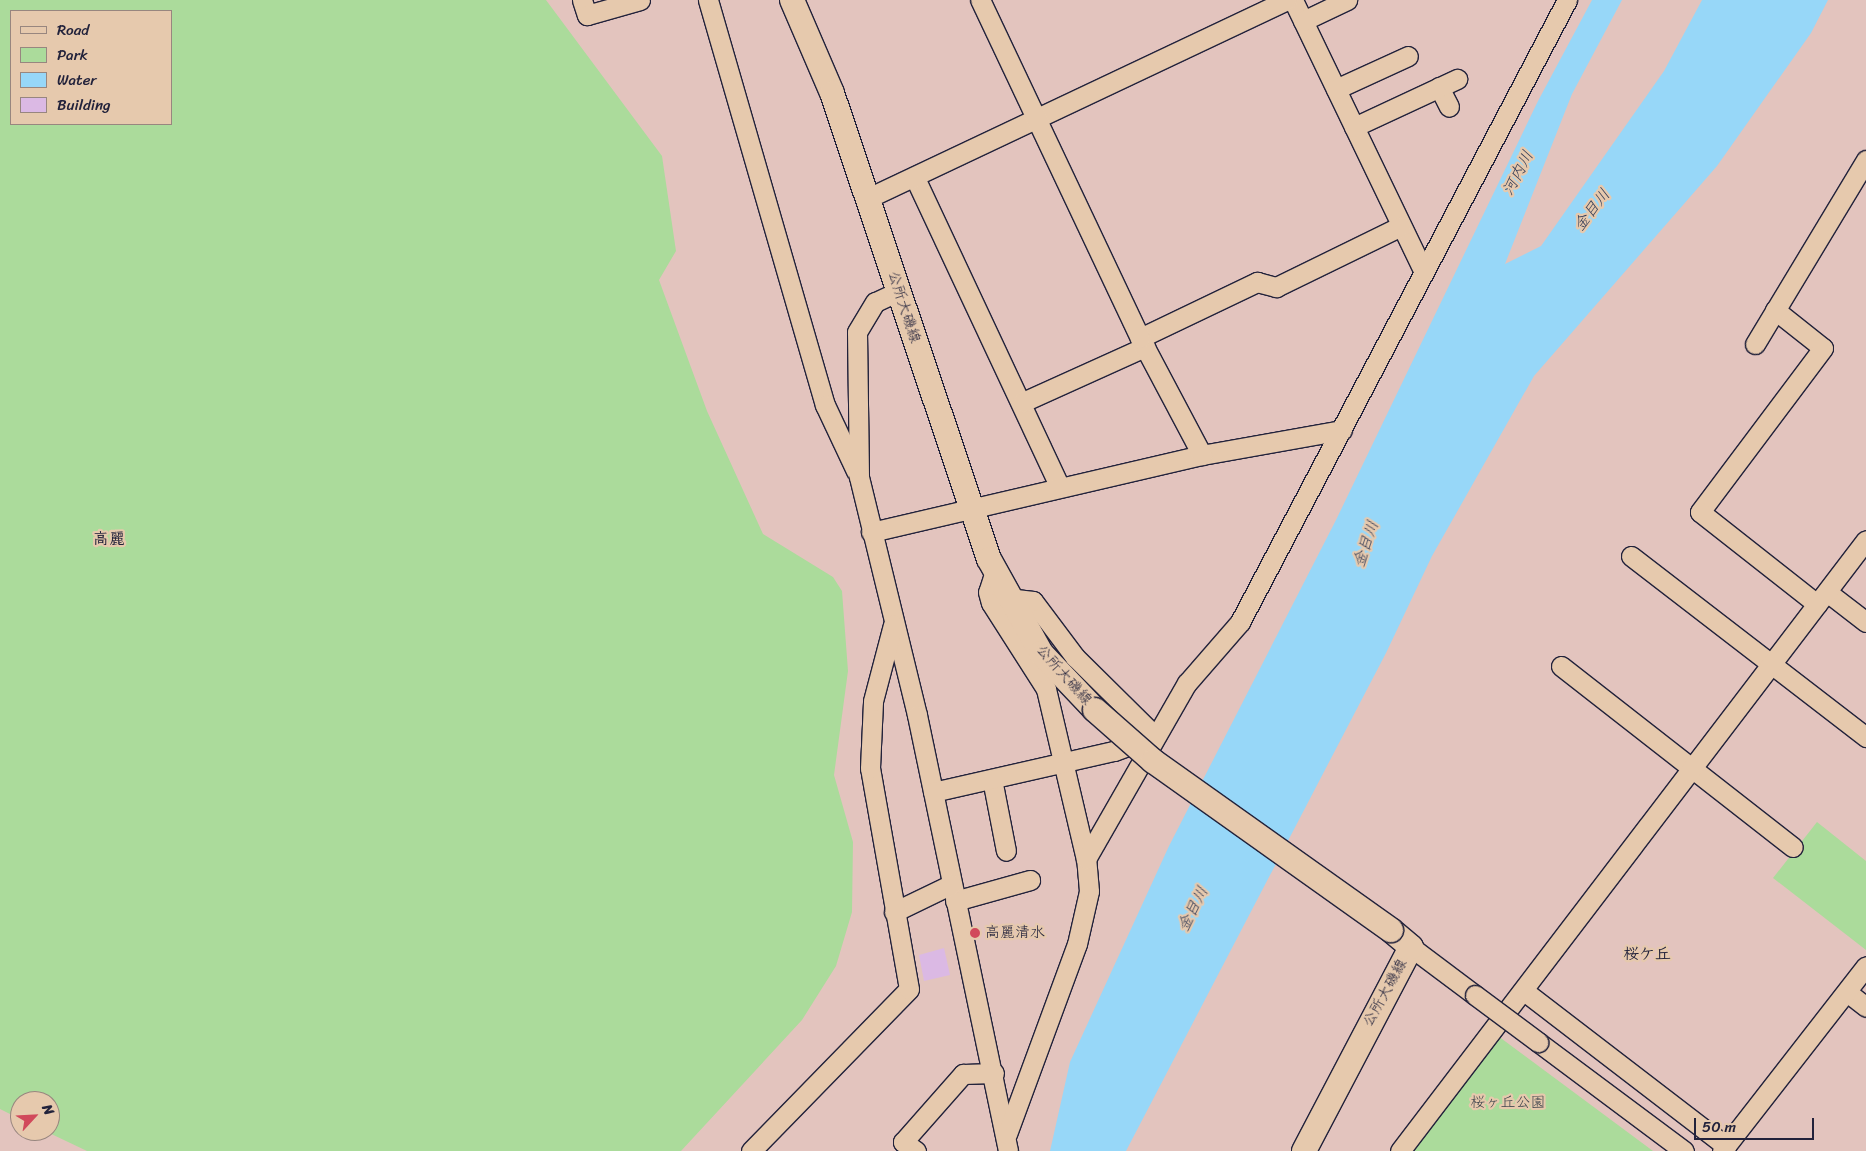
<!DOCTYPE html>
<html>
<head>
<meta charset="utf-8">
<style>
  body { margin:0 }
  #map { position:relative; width:1866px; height:1151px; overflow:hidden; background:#e3c4be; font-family:Sriracha,"Klee One",sans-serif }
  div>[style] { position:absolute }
  .green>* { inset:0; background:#abdb9b }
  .water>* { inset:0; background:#97d7f8 }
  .building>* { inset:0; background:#dbb9e4 }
  .roads { filter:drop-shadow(1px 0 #22223b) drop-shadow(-1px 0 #22223b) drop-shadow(0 1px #22223b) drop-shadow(0 -1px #22223b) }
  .minor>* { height:19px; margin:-9.5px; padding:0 9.5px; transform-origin:9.5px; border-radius:9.5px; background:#e6c9ad }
  .major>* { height:24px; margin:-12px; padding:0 12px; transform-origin:12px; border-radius:12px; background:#e6c9ad }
  .bridges { filter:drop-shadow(1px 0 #22223b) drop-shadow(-1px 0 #22223b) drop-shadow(0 1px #22223b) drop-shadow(0 -1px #22223b) }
  .minor-bridge>* { height:19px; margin:-9.5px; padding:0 9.5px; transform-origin:9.5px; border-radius:9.5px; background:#e6c9ad }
  .major-bridge>* { height:24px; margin:-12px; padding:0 12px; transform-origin:12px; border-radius:12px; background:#e6c9ad }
  .dots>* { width:14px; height:14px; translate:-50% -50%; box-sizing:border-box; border:2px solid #e6c9ad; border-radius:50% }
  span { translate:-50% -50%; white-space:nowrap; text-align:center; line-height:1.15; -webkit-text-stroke:4.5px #e6c9ad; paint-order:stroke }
  .street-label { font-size:15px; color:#22223b }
  .poi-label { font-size:15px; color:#22223b }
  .left { translate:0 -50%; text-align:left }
  .park-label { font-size:15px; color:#373e49 }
  .water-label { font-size:16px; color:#343d57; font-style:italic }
  .neighbourhood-label { font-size:16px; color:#22223b; font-weight:700 }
  .legend { position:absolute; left:10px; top:10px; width:162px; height:115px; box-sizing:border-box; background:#e6c9ad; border:1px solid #98867f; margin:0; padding:6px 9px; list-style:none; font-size:15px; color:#22223b }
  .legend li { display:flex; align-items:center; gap:10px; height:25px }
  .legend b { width:25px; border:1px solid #98867f }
  .north { position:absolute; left:10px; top:1091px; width:50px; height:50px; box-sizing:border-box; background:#e6c9ad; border:1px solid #98867f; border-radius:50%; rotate:65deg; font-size:14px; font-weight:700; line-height:20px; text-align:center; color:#22223b }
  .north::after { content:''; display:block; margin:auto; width:18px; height:22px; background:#d1495b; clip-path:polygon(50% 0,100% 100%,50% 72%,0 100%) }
  .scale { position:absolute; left:1694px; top:1118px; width:120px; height:22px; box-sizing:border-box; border:2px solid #22223b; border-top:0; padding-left:6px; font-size:15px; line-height:18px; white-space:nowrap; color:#22223b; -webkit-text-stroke:4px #e6c9ad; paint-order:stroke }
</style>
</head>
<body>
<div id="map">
  <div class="green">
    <i style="clip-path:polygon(evenodd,0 0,546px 0,662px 156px,676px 251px,659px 280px,707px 411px,763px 534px,833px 577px,842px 591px,848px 671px,834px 775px,853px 842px,852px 912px,836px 966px,802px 1020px,681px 1151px,87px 1151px,45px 1131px,50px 1131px,50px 1101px,20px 1101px,20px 1119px,0 1109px,0 0,11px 11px,171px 11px,171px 124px,11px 124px,11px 11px)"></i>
    <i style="clip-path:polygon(1817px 822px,1866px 861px,1866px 950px,1773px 878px)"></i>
    <i style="clip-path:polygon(1498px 1036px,1653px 1151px,1411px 1151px)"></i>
  </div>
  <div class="water">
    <i style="clip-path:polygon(1592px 0,1622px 0,1572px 94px,1505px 264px,1541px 246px,1664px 71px,1702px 0,1828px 0,1811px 33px,1717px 166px,1534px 376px,1432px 556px,1386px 653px,1126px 1151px,1050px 1151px,1070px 1062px,1169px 846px,1336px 520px,1538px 101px)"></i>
  </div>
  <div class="building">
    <i style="clip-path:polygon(944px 948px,950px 975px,924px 981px,919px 955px)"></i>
  </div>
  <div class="roads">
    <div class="minor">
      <i style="left:582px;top:0;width:16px;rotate:72deg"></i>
      <i style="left:587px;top:15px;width:55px;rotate:-15.8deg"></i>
      <i style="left:708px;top:0;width:422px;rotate:73.9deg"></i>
      <i style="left:825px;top:405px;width:73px;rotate:64.8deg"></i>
      <i style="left:1293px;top:0;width:302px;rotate:64.3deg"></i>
      <i style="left:1303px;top:21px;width:49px;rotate:-25.5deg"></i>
      <i style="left:1439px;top:87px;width:22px;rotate:63deg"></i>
      <i style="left:1336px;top:89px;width:79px;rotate:-24.6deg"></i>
      <i style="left:1354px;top:127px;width:114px;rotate:-25deg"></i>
      <i style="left:915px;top:178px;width:341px;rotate:64.9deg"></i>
      <i style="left:868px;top:198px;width:463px;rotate:-25.3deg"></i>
      <i style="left:899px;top:291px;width:26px;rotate:155deg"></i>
      <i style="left:875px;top:302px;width:35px;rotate:121deg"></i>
      <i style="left:857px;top:332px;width:145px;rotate:89.2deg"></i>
      <i style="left:859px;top:477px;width:245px;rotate:76.3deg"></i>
      <i style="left:917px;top:715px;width:445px;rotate:78.2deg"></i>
      <i style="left:1775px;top:310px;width:61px;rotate:38.4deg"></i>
      <i style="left:1823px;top:348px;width:205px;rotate:126.9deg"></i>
      <i style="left:1700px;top:512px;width:149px;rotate:38.2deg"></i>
      <i style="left:1140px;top:338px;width:130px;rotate:-25.6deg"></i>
      <i style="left:1257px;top:282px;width:20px;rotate:15deg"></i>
      <i style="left:1276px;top:287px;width:139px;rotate:-26deg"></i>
      <i style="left:1755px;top:344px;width:215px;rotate:-58.9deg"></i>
      <i style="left:1023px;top:402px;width:134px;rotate:-24.3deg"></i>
      <i style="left:1202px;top:455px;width:142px;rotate:-10.1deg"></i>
      <i style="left:871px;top:532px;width:340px;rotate:-13.1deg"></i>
      <i style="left:1202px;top:455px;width:132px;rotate:-117.9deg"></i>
      <i style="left:1140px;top:338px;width:374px;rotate:-115.3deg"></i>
      <i style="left:1631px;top:556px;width:297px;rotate:37.6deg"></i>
      <i style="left:995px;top:571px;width:22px;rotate:108deg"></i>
      <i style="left:988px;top:592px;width:11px;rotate:75deg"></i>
      <i style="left:991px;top:603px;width:102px;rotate:57.4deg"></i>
      <i style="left:1046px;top:689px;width:175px;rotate:76.8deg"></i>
      <i style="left:1827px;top:592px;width:49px;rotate:37.6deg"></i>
      <i style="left:1561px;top:666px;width:294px;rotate:38deg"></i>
      <i style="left:992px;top:779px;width:73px;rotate:79deg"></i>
      <i style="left:933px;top:792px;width:186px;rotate:-12.8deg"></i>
      <i style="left:1114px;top:751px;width:44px;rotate:-20.1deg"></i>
      <i style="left:1155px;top:736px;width:112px;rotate:-135.4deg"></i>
      <i style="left:1075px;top:657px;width:70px;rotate:-126.9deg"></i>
      <i style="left:1033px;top:601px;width:24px;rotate:-173deg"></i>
      <i style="left:955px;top:901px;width:78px;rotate:-15.6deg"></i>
      <i style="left:894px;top:912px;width:64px;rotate:-25.8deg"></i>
      <i style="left:1411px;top:947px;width:80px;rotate:36.9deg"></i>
      <i style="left:1524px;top:991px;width:255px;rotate:37.5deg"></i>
      <i style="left:1847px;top:992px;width:24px;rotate:38deg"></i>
      <i style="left:1538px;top:1042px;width:182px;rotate:36.7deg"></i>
      <i style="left:1007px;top:1134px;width:202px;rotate:-69.8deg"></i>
      <i style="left:1077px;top:944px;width:54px;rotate:-77.2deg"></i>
      <i style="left:1089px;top:891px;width:32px;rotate:-95deg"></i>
      <i style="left:1086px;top:859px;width:203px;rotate:-60.2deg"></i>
      <i style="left:1187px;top:683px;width:81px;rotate:-49deg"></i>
      <i style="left:1240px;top:622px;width:703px;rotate:-62.27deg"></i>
      <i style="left:751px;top:1151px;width:226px;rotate:-45.7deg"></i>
      <i style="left:909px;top:989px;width:224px;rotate:-100deg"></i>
      <i style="left:870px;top:768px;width:67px;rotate:-87.4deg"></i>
      <i style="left:873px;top:701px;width:79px;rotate:-75.3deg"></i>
      <i style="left:916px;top:1151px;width:16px;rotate:-145deg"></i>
      <i style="left:903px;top:1142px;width:91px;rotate:-48.6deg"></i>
      <i style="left:963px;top:1074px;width:31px;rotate:-2deg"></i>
      <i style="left:1400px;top:1151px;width:768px;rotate:-52.67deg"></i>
      <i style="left:1722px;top:1151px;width:234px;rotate:-52.1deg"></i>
    </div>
    <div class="major">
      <i style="left:792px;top:0;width:101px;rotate:66.7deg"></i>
      <i style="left:832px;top:93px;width:492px;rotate:71.4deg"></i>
      <i style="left:989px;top:559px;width:107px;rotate:61deg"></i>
      <i style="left:1041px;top:653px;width:79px;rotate:46.5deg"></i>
      <i style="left:1304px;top:1151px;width:230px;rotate:-62.3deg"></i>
      <i style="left:1411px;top:947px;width:26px;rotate:-140deg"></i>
    </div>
  </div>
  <div class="bridges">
    <div class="minor-bridge">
      <i style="left:1475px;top:995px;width:79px;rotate:36.7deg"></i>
    </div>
    <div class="major-bridge">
      <i style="left:1095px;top:710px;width:77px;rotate:41.3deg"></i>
      <i style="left:1153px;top:761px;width:292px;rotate:35.4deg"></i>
    </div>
  </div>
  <div class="dots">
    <i style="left:975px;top:933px;background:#d1495b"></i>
  </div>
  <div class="street-label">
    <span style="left:904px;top:307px;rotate:72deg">公所大磯線</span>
    <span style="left:1064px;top:675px;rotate:48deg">公所大磯線</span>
    <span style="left:1385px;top:993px;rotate:-61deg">公所大磯線</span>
  </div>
  <div class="poi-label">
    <span class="left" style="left:985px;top:933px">高麗清水</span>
  </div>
  <div class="park-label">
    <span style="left:1508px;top:1103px">桜ヶ丘公園</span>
  </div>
  <div class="water-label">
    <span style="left:1518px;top:173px;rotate:-62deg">河内川</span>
    <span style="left:1592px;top:210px;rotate:-52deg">金目川</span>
    <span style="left:1366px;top:544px;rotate:-71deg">金目川</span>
    <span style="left:1193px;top:909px;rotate:-63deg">金目川</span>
  </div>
  <div class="neighbourhood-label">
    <span style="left:109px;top:539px">高麗</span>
    <span style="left:1647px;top:954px">桜ケ丘</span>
  </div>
  <ul class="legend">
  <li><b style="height:6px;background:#e6c9ad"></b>Road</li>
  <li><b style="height:14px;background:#abdb9b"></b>Park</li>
  <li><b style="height:14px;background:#97d7f8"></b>Water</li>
  <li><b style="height:14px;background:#dbb9e4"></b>Building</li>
  </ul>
  <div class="north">N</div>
  <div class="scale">50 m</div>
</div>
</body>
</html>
